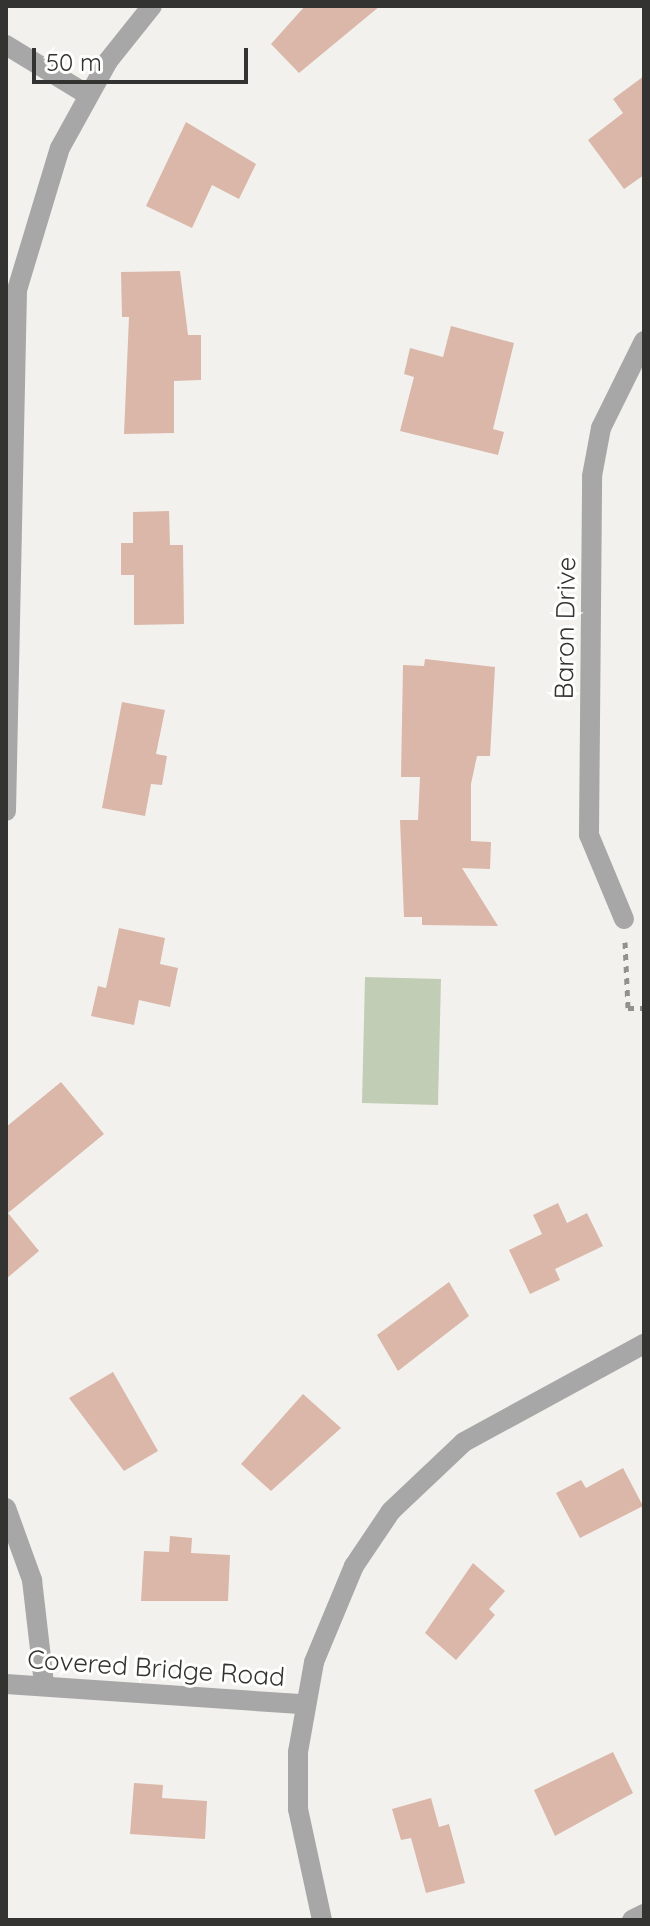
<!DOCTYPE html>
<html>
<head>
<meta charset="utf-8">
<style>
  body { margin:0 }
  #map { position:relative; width:650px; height:1926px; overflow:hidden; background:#f3f1ee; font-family:Quicksand,sans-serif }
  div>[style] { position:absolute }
  .green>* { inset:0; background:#c1ceb5 }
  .building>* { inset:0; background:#dab7a8 }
  .path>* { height:5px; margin-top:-2.5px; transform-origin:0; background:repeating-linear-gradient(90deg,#92918e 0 6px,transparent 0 12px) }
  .minor>* { height:20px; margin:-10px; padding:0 10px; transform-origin:10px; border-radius:10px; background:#a6a7a6 }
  span { translate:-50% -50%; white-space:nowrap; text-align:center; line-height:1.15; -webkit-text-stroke:6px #fffffe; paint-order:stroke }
  .street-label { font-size:26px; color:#333331 }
  .frame { position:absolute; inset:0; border:8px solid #333331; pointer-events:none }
  .scale { position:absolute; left:32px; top:48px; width:216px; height:36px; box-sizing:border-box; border:4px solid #333331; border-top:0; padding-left:10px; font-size:24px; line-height:28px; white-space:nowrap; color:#333331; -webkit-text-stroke:6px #fffffe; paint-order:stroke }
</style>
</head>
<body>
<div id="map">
  <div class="green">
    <i style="clip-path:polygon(365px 977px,441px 979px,438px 1105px,362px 1103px)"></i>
  </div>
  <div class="building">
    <i style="clip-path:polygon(305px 6px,380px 6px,299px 73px,271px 44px)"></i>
    <i style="clip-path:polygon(644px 76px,644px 175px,624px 189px,588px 140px,623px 113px,613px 99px)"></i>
    <i style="clip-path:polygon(186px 122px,256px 164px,239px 199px,212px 185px,192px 228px,146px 206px)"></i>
    <i style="clip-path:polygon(180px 271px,188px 335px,201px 335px,201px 380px,174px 381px,174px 433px,124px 434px,129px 317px,122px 317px,121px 272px)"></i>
    <i style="clip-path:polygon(451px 326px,514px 343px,493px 429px,504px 432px,498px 455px,400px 431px,414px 377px,404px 374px,410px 348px,443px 357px)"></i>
    <i style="clip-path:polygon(169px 511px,170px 545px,183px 545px,184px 624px,134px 625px,134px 575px,121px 575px,121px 543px,133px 543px,133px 512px)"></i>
    <i style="clip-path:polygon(425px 659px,495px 667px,490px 756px,477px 756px,471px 784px,471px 841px,491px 842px,490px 869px,462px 868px,498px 926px,422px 925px,422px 917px,404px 917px,400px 820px,418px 820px,420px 777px,401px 777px,403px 665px,424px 666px)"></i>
    <i style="clip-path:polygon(122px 702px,165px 710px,156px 754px,167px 756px,162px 785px,151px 784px,145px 816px,102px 808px)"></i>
    <i style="clip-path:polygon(119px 928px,165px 938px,160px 964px,178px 968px,170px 1007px,139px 1000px,134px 1025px,91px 1016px,98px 986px,106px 988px)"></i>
    <i style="clip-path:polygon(61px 1082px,104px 1134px,8px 1213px,39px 1251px,6px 1279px,6px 1127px)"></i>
    <i style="clip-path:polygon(558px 1203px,567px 1223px,587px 1213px,603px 1246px,555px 1269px,560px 1280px,530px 1294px,509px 1250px,542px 1234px,533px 1215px)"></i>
    <i style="clip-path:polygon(449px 1282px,469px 1316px,398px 1371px,377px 1335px)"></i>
    <i style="clip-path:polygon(113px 1372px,158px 1451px,124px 1471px,69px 1398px)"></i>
    <i style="clip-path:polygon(303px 1394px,341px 1428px,271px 1491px,241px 1464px)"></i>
    <i style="clip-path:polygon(623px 1468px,643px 1506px,580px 1538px,556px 1493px,581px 1480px,586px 1488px)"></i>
    <i style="clip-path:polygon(170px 1536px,192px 1538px,191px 1553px,230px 1555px,228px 1601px,141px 1601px,144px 1551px,169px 1552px)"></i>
    <i style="clip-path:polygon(473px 1563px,505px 1591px,489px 1609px,495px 1615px,456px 1660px,425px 1633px)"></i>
    <i style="clip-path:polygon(613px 1752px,633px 1793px,555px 1836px,534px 1790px)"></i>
    <i style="clip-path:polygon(134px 1783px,163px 1785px,162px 1798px,207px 1801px,205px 1839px,130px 1834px)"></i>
    <i style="clip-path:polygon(431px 1798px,439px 1827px,449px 1824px,465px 1883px,426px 1893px,411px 1838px,401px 1840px,392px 1809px)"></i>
  </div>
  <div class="path">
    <i style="left:625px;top:942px;width:66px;rotate:87.4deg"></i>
    <i style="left:628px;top:1008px;width:16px"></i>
  </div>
  <div class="minor">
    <i style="left:6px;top:45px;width:96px;rotate:31.4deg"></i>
    <i style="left:6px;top:811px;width:521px;rotate:-88.79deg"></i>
    <i style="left:17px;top:290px;width:148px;rotate:-73.2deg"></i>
    <i style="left:60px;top:148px;width:99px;rotate:-61.1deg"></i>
    <i style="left:108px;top:61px;width:70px;rotate:-51.3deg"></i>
    <i style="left:624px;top:919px;width:91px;rotate:-112.6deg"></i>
    <i style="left:589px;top:835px;width:359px;rotate:-89.5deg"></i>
    <i style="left:592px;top:476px;width:49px;rotate:-79.4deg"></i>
    <i style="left:601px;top:428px;width:97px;rotate:-63.7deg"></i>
    <i style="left:6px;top:1508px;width:77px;rotate:70.1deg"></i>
    <i style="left:32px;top:1580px;width:104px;rotate:83.4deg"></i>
    <i style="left:6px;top:1684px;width:298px;rotate:3.9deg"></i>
    <i style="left:322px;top:1920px;width:114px;rotate:-102.2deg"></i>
    <i style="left:298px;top:1809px;width:57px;rotate:-90deg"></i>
    <i style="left:298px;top:1752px;width:91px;rotate:-79.9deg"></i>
    <i style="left:314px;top:1662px;width:104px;rotate:-67.4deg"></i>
    <i style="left:354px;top:1566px;width:66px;rotate:-56.1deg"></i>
    <i style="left:391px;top:1511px;width:100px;rotate:-43.4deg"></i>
    <i style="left:464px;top:1442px;width:205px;rotate:-28.6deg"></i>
    <i style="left:632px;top:1920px;width:13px;rotate:-27deg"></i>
  </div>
  <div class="street-label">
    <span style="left:565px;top:628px;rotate:-89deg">Baron Drive</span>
    <span style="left:156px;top:1668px;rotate:4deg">Covered Bridge Road</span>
  </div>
  <div class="frame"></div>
  <div class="scale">50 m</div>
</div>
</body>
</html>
